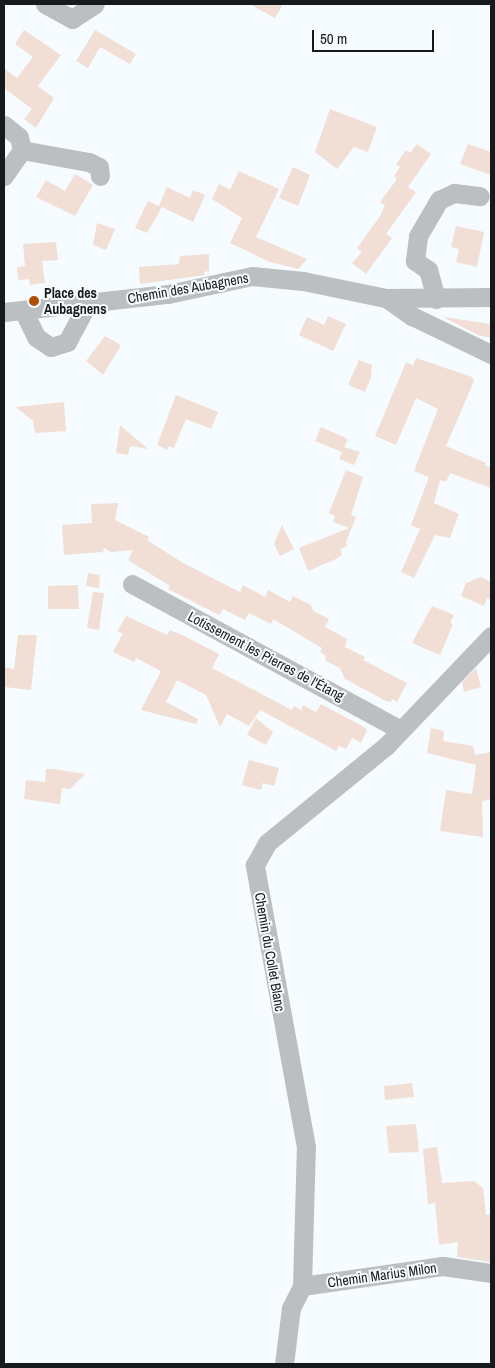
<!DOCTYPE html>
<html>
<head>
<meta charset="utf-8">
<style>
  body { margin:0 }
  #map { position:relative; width:495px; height:1368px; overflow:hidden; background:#f6fbff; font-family:"Archivo Narrow",sans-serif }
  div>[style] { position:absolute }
  .building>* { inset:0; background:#f1dfd5 }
  .minor>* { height:19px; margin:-9.5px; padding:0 9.5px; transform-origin:9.5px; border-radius:9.5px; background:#bcbfc1 }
  .dots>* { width:14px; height:14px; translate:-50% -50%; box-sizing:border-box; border:2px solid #f6fbff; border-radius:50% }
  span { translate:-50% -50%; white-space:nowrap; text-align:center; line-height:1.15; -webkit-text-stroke:4px #f6fbff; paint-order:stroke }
  .street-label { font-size:14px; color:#171a1b }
  .poi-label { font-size:14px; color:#171a1b; font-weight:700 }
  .left { translate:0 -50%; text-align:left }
  .frame { position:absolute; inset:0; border:5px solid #171a1b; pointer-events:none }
  .scale { position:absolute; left:312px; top:30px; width:122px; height:22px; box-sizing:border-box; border:2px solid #171a1b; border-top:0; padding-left:6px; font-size:15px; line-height:18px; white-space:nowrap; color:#171a1b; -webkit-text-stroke:4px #f6fbff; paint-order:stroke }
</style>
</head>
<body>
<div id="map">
  <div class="building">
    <i style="clip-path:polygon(249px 4px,283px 4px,275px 18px)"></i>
    <i style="clip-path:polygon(24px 30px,61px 55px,38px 86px,54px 98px,36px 128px,24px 119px,32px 109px,4px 88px,4px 68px,17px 78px,33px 57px,15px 44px)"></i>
    <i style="clip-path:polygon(95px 30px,136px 54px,130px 64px,100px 47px,88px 68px,76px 61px)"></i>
    <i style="clip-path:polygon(330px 109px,377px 127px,368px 152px,354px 147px,337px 169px,315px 152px)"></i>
    <i style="clip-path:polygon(417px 144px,431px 154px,408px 187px,416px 192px,386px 234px,392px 238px,366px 274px,352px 263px,362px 252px,357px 248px,380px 216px,385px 205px,380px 202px,397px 179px,394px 176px,400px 167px,396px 164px,406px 150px,410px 153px)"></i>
    <i style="clip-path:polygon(468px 144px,491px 152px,491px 175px,460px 164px)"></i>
    <i style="clip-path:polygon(293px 167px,310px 175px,298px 206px,279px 198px)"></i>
    <i style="clip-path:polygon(239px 171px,279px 189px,256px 237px,307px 259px,298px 269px,270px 262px,230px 243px,242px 218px,212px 199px,219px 184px,230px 190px)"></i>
    <i style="clip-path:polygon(75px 174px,93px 185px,75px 216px,36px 197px,46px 180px,65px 191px)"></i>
    <i style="clip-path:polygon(167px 187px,190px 198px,193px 190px,205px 195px,193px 222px,162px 207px,147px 233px,135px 228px,148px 201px,159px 206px)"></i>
    <i style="clip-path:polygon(97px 223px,115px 229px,106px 250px,93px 245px)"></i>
    <i style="clip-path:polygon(456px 226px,484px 232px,477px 267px,456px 262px,459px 249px,451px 247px)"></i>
    <i style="clip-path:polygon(56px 242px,58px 260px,42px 261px,45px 283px,30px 285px,29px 279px,18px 280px,17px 267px,25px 266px,23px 244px)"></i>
    <i style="clip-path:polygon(209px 254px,209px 271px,204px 272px,205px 275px,140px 284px,139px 267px,179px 264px,180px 256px)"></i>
    <i style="clip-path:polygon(328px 316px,346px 324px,333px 351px,299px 335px,307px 317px,324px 325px)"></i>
    <i style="clip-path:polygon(443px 317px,491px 324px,491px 338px,478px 335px)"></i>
    <i style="clip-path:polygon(105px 336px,121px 345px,103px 375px,86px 361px)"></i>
    <i style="clip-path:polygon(416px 358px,472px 377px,474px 381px,446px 446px,486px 463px,485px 465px,491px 468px,491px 488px,450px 473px,446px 482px,440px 480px,434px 503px,459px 514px,450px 538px,435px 535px,414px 578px,401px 572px,420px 529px,411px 525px,429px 477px,414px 471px,438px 409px,416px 398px,396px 445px,375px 436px,406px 362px,413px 366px)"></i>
    <i style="clip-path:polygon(359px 360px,372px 365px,371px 377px,365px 392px,348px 385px)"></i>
    <i style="clip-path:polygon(176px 395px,218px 412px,211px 429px,186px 419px,174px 448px,169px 446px,167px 450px,157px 445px)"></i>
    <i style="clip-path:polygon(64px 402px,66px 431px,35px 433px,33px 421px,16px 407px)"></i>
    <i style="clip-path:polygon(120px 425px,148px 449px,130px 446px,128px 455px,116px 453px)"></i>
    <i style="clip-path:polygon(321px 427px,348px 439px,344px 447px,360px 452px,354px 465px,339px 459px,342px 452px,315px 441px)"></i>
    <i style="clip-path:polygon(346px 470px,363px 477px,351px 515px,356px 517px,346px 542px,347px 546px,340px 549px,342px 555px,334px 560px,308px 571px,299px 548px,349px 528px,333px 522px,335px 516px,329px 513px)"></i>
    <i style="clip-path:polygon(118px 503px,115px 520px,149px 537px,147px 540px,183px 563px,240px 592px,243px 585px,265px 597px,268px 590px,290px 602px,293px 596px,311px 605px,313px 611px,329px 619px,325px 627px,347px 639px,345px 647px,365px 657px,363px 660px,407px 683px,397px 702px,392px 699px,391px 702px,386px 701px,345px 679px,340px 668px,326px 661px,325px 655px,320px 652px,322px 648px,273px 619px,271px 624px,249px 613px,245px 620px,223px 609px,219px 615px,168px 589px,170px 586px,128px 560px,133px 550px,111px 552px,104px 548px,103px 552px,64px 555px,62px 525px,92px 523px,91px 504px)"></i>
    <i style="clip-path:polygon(282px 525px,294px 549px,280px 556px,274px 544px)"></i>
    <i style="clip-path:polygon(88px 573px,100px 575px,99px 588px,86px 586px)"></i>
    <i style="clip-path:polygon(481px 577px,491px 582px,491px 600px,487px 598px,484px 606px,461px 596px,466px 583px)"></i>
    <i style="clip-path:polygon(78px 585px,79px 609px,48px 609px,48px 586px)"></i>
    <i style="clip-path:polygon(93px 592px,104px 593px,99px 630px,87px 628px)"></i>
    <i style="clip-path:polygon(432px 606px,454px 615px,450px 623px,453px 624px,440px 655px,412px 643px)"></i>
    <i style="clip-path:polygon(126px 616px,167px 635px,170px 630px,182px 635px,219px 654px,212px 668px,292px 710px,294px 706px,301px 710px,303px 705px,316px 712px,321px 704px,364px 727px,367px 730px,361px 743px,352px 738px,346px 749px,339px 746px,336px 751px,260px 710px,249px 726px,227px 714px,220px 727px,206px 695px,177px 680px,166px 702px,198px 719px,196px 724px,141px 710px,161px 671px,136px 658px,134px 662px,113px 652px,123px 633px,117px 632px)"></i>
    <i style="clip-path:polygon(18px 635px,37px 635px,31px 690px,4px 687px,4px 667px,14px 669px)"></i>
    <i style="clip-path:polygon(476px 668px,481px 687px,464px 692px,462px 682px)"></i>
    <i style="clip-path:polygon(256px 718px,273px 732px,266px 745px,247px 735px)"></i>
    <i style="clip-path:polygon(431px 728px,444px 731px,443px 741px,473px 746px,475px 755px,491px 752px,491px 799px,482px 801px,483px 837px,440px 831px,446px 790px,472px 794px,476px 765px,427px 753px)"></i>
    <i style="clip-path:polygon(249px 760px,279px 768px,274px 786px,263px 783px,261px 790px,242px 785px)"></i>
    <i style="clip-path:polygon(46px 769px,53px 769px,85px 774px,70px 789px,62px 788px,60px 804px,24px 799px,26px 780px,45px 782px)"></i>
    <i style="clip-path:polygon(412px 1083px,414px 1097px,385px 1100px,384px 1086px)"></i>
    <i style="clip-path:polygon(416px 1124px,419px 1152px,389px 1153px,386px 1126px)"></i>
    <i style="clip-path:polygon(437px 1147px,442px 1183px,474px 1181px,483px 1188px,486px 1215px,491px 1214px,491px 1262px,457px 1257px,458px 1242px,439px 1245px,435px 1203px,428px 1204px,423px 1149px)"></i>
  </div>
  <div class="minor">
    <i style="left:45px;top:4px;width:31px;rotate:29deg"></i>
    <i style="left:72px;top:19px;width:27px;rotate:-33deg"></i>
    <i style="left:4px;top:125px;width:19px;rotate:39deg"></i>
    <i style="left:19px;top:137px;width:13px;rotate:77deg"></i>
    <i style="left:22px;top:150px;width:32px;rotate:125deg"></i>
    <i style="left:22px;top:150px;width:68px;rotate:10.2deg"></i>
    <i style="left:89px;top:162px;width:11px;rotate:27deg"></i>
    <i style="left:99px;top:167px;width:9px;rotate:84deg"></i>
    <i style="left:386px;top:298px;width:32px;rotate:35deg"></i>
    <i style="left:412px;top:316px;width:88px;rotate:25.7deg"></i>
    <i style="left:436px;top:299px;width:30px;rotate:-105deg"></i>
    <i style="left:428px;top:270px;width:16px;rotate:-145deg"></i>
    <i style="left:415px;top:261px;width:25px;rotate:-83deg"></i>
    <i style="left:418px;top:236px;width:42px;rotate:-59.7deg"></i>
    <i style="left:439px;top:200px;width:17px;rotate:-25deg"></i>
    <i style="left:454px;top:193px;width:26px;rotate:7deg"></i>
    <i style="left:23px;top:310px;width:30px;rotate:64deg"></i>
    <i style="left:36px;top:337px;width:18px;rotate:34deg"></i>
    <i style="left:51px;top:347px;width:17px;rotate:-17deg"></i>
    <i style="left:67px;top:342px;width:44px;rotate:-61.7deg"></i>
    <i style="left:4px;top:312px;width:165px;rotate:-6.3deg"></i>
    <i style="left:168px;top:294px;width:86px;rotate:-12.1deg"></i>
    <i style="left:252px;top:276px;width:51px;rotate:5.6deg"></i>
    <i style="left:303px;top:281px;width:85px;rotate:11.6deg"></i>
    <i style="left:386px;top:298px;width:105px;rotate:-0.5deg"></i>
    <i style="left:132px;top:584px;width:304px;rotate:28.5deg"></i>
    <i style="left:302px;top:1286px;width:142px;rotate:-8.1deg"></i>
    <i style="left:443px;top:1266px;width:49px;rotate:8.3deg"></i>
    <i style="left:284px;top:1364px;width:56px;rotate:-82.9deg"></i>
    <i style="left:291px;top:1308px;width:25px;rotate:-63deg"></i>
    <i style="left:302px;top:1286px;width:139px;rotate:-88.4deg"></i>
    <i style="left:306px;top:1147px;width:287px;rotate:-100.3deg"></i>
    <i style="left:255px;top:865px;width:25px;rotate:-61deg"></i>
    <i style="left:267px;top:843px;width:154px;rotate:-39.2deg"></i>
    <i style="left:386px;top:746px;width:152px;rotate:-46.3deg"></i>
  </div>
  <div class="dots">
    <i style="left:34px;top:301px;background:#af4f04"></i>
  </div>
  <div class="street-label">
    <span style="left:188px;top:288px;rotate:-10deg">Chemin des Aubagnens</span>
    <span style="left:266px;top:656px;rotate:28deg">Lotissement les Pierres de l'Étang</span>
    <span style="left:270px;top:952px;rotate:80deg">Chemin du Collet Blanc</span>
    <span style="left:382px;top:1275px;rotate:-8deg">Chemin Marius Milon</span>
  </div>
  <div class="poi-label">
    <span class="left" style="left:44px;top:301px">Place des<br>Aubagnens</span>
  </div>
  <div class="frame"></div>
  <div class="scale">50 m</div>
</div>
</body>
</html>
